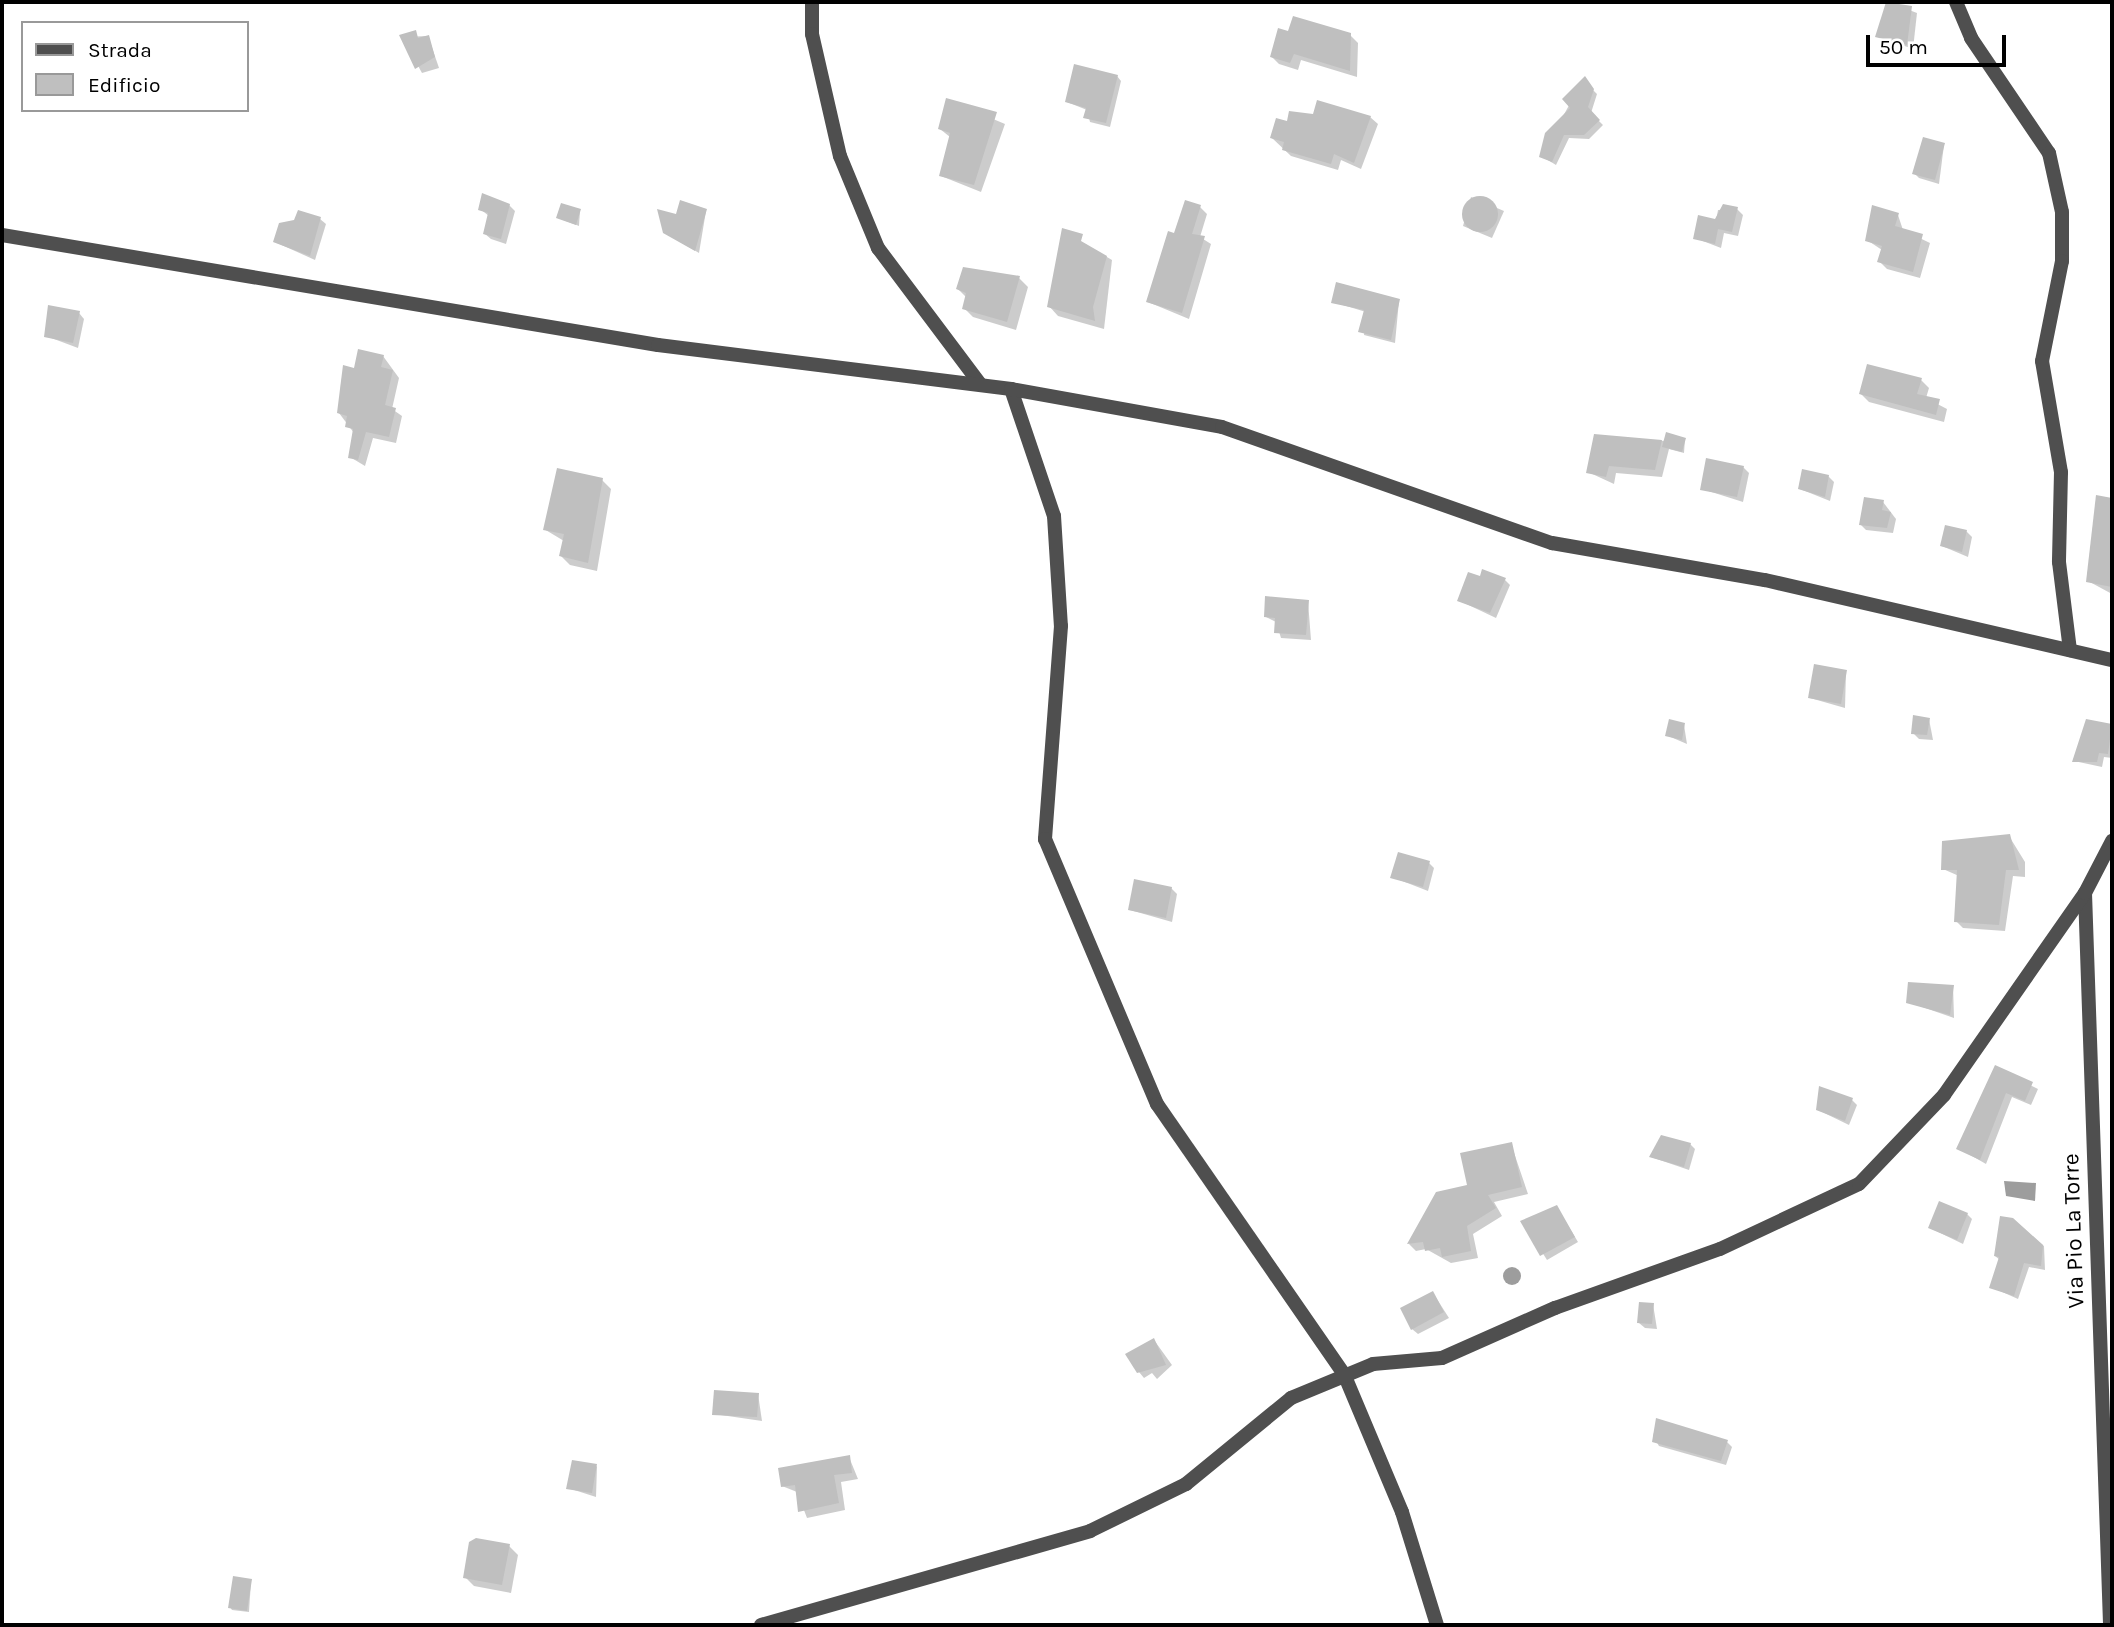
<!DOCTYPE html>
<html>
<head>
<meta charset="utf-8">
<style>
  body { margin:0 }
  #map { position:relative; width:2114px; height:1627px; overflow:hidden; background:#fff; font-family:Karla,sans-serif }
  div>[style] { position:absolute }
  .water>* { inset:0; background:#9d9d9d }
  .round { border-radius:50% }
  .shadow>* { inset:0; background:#0003 }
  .building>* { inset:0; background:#bfbfbf }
  .minor>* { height:14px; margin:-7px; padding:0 7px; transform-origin:7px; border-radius:7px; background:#4f4f4f }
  span { translate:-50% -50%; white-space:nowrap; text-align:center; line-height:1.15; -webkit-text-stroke:5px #fff; paint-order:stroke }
  .street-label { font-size:23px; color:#000 }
  .frame { position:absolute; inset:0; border:4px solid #000; pointer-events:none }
  .legend { position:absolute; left:21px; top:21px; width:228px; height:91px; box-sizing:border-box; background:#fff; border:2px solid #999; margin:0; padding:9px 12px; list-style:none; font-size:21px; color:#000 }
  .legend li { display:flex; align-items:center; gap:14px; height:35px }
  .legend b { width:35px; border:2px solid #999 }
  .scale { position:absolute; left:1866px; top:35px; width:140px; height:32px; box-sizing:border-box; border:4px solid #000; border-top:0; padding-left:9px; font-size:21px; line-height:24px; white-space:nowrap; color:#000; -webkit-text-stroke:5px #fff; paint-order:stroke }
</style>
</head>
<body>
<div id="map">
  <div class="water">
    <i style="clip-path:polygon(2004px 1181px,2036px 1183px,2035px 1201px,2006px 1196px)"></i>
    <i class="round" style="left:1503px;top:1267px;width:18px;height:18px"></i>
  </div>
  <div class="shadow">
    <i style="clip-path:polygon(1888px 2px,1917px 13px,1913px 49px,1877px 36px)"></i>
    <i style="clip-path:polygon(1289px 33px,1350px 35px,1358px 43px,1357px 77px,1301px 60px,1298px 70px,1279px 64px,1272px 57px)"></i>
    <i style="clip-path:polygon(428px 36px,439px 68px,422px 73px,402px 37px)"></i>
    <i style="clip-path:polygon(1117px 76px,1121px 81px,1110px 127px,1090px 122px,1087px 110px,1067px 102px)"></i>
    <i style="clip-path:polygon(1583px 80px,1597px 94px,1591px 113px,1603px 125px,1589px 139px,1569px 138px,1556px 165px,1541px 156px)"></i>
    <i style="clip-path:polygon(948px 100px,1005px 124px,981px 192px,941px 176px,950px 137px,940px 129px)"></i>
    <i style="clip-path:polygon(1370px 117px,1378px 124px,1361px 169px,1341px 160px,1338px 170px,1291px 156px,1272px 138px,1288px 123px)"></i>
    <i style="clip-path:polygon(1944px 145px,1939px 184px,1919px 178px,1914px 173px)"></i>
    <i style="clip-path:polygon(1471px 197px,1504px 211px,1492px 238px,1463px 226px)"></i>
    <i style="clip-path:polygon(509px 205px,515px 211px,506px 244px,491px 239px,485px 234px,489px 216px,480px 209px)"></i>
    <i style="clip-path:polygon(1200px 207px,1207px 214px,1200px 237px,1211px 244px,1189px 319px,1148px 302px,1175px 235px)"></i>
    <i style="clip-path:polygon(1737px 209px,1743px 215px,1738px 236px,1724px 233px,1721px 248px,1695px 238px,1716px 221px,1718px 210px)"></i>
    <i style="clip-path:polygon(580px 211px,579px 226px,558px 218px)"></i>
    <i style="clip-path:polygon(706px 211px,699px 253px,665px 233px,677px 216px)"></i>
    <i style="clip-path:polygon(1898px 215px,1903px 230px,1930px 243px,1920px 278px,1887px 269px,1879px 261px,1882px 250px,1867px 240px)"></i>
    <i style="clip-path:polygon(320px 219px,326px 224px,315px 260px,275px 242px,296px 222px)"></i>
    <i style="clip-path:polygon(1063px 231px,1112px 260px,1104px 329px,1058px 316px,1049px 306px)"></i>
    <i style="clip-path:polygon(1019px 278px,1028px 287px,1016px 330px,973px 317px,964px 308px,967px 298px,958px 289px)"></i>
    <i style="clip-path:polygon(1399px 301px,1395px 343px,1364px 335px,1366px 312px,1333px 302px)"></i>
    <i style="clip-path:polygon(79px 313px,84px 319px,78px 348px,46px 336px)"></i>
    <i style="clip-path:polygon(383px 356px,399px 378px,392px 409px,402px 416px,396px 443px,373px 438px,365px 466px,350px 457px,354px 433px,339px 413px,341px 383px,344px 367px,355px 370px)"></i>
    <i style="clip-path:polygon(1921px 380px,1929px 388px,1926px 398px,1947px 409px,1944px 422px,1869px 402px,1861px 394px)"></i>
    <i style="clip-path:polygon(1685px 439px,1684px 453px,1669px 449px,1662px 477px,1616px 473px,1614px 484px,1588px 472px,1661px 441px)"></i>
    <i style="clip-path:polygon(1743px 467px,1749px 473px,1743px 502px,1702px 489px)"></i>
    <i style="clip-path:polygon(1828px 476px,1834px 482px,1830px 501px,1800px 489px)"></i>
    <i style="clip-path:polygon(602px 480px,611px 489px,597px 571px,570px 565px,561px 556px,564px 541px,544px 529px)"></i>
    <i style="clip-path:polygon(2097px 497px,2112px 500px,2112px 594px,2088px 581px)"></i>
    <i style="clip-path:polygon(1883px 502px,1896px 519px,1893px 533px,1866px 530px,1861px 525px)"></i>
    <i style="clip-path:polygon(1966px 531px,1972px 537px,1968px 557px,1942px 546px)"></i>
    <i style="clip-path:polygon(1505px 580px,1510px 585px,1496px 618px,1460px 601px)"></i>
    <i style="clip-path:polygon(1308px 601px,1311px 640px,1281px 638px,1276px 622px,1266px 617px)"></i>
    <i style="clip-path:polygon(1846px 672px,1845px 708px,1810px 698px)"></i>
    <i style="clip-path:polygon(1929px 719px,1933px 740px,1919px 739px,1913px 733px)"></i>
    <i style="clip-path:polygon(2088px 721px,2112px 725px,2112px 758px,2104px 757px,2102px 767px,2074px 761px)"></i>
    <i style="clip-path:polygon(1684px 725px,1687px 744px,1666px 735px)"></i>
    <i style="clip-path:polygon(2009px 836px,2025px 862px,2025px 877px,2013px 876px,2005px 931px,1963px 928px,1956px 921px,1959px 876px,1943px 869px)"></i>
    <i style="clip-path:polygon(1429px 863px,1434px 868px,1428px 891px,1392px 877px)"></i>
    <i style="clip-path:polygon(1171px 888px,1177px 894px,1172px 922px,1130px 910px)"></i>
    <i style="clip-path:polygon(1953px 986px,1954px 1018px,1908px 1002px)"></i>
    <i style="clip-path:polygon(1995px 1068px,2038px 1089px,2031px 1105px,2012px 1097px,1986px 1164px,1958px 1148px)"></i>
    <i style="clip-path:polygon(1852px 1100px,1857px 1105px,1849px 1125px,1818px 1110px)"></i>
    <i style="clip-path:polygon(1511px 1144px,1528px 1194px,1494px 1202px,1502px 1216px,1473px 1234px,1478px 1258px,1451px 1263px,1426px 1249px,1416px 1251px,1409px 1244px,1438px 1193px,1469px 1186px)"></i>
    <i style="clip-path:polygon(1690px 1144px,1695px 1149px,1689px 1170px,1651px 1157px)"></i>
    <i style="clip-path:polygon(1557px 1207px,1578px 1242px,1547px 1260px,1523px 1222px)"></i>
    <i style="clip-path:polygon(1967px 1214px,1972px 1219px,1963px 1244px,1930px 1228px)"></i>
    <i style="clip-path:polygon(2012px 1219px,2044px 1246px,2045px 1270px,2029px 1267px,2018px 1299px,1991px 1287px,2000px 1260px,1995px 1256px)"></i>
    <i style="clip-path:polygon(1433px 1293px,1449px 1318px,1418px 1334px,1412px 1329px)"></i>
    <i style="clip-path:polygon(1653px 1304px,1657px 1329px,1645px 1328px,1639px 1323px)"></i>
    <i style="clip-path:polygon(1154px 1340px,1172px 1365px,1157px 1379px,1152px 1373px,1144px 1378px,1139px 1372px)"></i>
    <i style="clip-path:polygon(758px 1394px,762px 1421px,714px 1414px)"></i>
    <i style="clip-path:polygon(1657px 1421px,1727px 1442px,1732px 1447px,1726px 1465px,1659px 1446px,1653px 1436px)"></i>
    <i style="clip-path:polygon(849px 1457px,858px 1479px,841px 1482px,845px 1510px,807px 1518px,797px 1492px,782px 1486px)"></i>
    <i style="clip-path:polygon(597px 1466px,596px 1497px,568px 1488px)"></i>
    <i style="clip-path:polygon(509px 1546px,518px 1555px,511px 1593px,474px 1586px,465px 1577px)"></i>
    <i style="clip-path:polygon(251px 1581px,249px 1612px,232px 1610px,230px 1607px)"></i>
  </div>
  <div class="building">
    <i style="clip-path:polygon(1886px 2px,1912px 6px,1907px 45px,1875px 37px)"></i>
    <i style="clip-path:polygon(1293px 16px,1351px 33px,1350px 71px,1294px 54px,1290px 63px,1270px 57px,1278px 28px,1288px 31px)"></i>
    <i style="clip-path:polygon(416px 30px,418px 38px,429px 35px,435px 57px,415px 69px,399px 35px)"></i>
    <i style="clip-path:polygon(1074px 64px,1118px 75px,1106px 123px,1083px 118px,1086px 108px,1065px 102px)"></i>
    <i style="clip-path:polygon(1585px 76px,1594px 89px,1588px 107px,1600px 120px,1584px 135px,1564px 135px,1552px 162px,1539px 157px,1545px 133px,1570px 108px,1562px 99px)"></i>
    <i style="clip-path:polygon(946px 98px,997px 112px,974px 185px,939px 176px,950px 133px,938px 129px)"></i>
    <i style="clip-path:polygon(1317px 100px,1371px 116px,1354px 163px,1334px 154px,1331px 164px,1282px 150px,1284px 142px,1270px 138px,1276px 118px,1287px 121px,1289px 111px,1313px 114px)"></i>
    <i style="clip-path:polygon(1923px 137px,1945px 143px,1935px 180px,1912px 174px)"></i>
    <i style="clip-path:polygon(482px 193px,510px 204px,501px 239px,483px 234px,488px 213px,478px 210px)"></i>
    <i class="round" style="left:1462px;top:196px;width:36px;height:36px"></i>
    <i style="clip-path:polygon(680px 200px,707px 209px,695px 251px,663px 233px,657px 209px,676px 214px)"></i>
    <i style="clip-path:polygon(1185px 200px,1201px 205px,1192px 234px,1205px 236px,1182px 313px,1146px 302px,1168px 231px,1174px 233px)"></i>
    <i style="clip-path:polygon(561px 203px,581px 209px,576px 225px,556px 218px)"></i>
    <i style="clip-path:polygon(1723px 204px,1738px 207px,1732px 232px,1718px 229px,1715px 244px,1693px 239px,1698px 215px,1715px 219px)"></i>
    <i style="clip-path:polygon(1872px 205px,1899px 213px,1895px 226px,1923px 234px,1913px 272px,1877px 262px,1882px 246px,1865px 241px)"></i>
    <i style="clip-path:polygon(298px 210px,321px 217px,310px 256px,273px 242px,279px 223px,294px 220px)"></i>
    <i style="clip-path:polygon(1062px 228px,1083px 234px,1081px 241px,1107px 256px,1093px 307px,1095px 321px,1047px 307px)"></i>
    <i style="clip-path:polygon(963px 267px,1020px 276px,1007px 322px,962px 309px,966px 293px,956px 289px)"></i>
    <i style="clip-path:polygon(1336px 282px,1400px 299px,1391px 340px,1358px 332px,1364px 310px,1331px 303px)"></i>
    <i style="clip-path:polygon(48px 305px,80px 311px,73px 343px,44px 337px)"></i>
    <i style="clip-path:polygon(358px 349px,384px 355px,381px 367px,393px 370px,385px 405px,396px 408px,389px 437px,366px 432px,358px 460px,348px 458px,353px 429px,345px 427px,347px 416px,337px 413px,343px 365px,354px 368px)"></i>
    <i style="clip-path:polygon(1867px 364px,1922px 378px,1917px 394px,1940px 399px,1936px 415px,1859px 394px)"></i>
    <i style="clip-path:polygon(1666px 432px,1686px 438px,1682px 452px,1662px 447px)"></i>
    <i style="clip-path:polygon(1594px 434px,1662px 440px,1655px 470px,1609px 466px,1606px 477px,1586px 473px)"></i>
    <i style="clip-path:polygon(1706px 458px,1744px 466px,1737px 497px,1700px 490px)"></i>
    <i style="clip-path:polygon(557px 468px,603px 478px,588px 563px,559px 556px,564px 534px,543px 530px)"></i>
    <i style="clip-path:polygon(1802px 469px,1829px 475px,1825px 497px,1798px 489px)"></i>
    <i style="clip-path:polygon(2096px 495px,2112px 498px,2112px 587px,2086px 582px)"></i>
    <i style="clip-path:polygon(1864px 497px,1884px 500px,1882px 510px,1891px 512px,1887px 528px,1859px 525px)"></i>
    <i style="clip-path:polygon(1945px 525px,1967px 530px,1962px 552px,1940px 546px)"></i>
    <i style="clip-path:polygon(1482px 569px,1506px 578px,1490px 613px,1457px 601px,1468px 572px,1480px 576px)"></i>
    <i style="clip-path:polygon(1265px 596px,1309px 600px,1306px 635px,1274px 633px,1275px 618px,1264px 617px)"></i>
    <i style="clip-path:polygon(1814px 664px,1847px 670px,1841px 704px,1808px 698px)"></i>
    <i style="clip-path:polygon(1913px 715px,1930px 718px,1927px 735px,1911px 734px)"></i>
    <i style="clip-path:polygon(1669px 719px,1685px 723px,1682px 740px,1665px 736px)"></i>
    <i style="clip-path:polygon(2086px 719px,2112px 724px,2108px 754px,2099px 753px,2097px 762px,2072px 762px)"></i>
    <i style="clip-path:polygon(2010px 834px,2019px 870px,2006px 870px,1999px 925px,1954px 922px,1957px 870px,1941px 870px,1942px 841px)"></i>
    <i style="clip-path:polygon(1398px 852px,1430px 861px,1423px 887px,1390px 878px)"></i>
    <i style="clip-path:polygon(1134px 879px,1172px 887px,1166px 918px,1128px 910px)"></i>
    <i style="clip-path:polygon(1908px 982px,1954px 985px,1950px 1015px,1906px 1003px)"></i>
    <i style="clip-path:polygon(1995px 1065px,2033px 1082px,2025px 1101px,2006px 1093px,1980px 1160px,1956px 1149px)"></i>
    <i style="clip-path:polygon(1819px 1086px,1853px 1098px,1845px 1121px,1816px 1110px)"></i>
    <i style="clip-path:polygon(1661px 1135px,1691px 1143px,1684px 1167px,1649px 1157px)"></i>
    <i style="clip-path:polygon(1512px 1142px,1522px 1187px,1488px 1195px,1496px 1208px,1467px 1226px,1471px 1251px,1442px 1257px,1440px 1248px,1425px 1251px,1423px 1242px,1407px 1244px,1436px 1192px,1467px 1185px,1460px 1153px)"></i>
    <i style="clip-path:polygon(1939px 1201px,1968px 1213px,1957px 1240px,1928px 1228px)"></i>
    <i style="clip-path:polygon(1557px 1205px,1575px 1237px,1540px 1256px,1520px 1221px)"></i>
    <i style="clip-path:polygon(2000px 1216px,2013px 1218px,2043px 1245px,2041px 1266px,2024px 1263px,2014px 1296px,1989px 1288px,1999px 1257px,1994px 1256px)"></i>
    <i style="clip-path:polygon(1433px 1291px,1444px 1312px,1411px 1330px,1400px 1308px)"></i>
    <i style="clip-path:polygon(1639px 1302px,1654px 1303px,1652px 1324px,1637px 1323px)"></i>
    <i style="clip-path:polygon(1154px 1338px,1166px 1365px,1137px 1373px,1125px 1354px)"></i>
    <i style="clip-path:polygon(714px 1390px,759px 1393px,757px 1417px,712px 1415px)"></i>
    <i style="clip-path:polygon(1656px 1418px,1728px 1440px,1721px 1461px,1652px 1442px)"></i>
    <i style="clip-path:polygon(850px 1455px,852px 1473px,834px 1475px,839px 1503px,798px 1512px,795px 1485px,781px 1487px,778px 1468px)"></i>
    <i style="clip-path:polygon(572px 1460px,597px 1464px,592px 1493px,566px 1489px)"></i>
    <i style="clip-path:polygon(476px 1538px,510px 1544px,502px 1585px,463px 1578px,469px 1542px)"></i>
    <i style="clip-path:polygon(233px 1576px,252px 1579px,247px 1611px,228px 1608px)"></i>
  </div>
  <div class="minor">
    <i style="left:812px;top:2px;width:32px;rotate:90deg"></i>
    <i style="left:812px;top:34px;width:125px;rotate:77.1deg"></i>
    <i style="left:840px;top:156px;width:100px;rotate:67.6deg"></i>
    <i style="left:878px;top:248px;width:171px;rotate:53.1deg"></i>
    <i style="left:1956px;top:2px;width:39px;rotate:67deg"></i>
    <i style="left:1971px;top:38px;width:139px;rotate:55.9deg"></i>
    <i style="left:2049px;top:153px;width:60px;rotate:77.6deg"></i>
    <i style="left:2062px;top:212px;width:49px;rotate:90deg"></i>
    <i style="left:2062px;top:261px;width:102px;rotate:101.3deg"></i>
    <i style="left:2042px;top:361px;width:113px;rotate:80.3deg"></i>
    <i style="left:2061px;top:472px;width:90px;rotate:91.3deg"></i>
    <i style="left:2059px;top:562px;width:89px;rotate:82.9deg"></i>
    <i style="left:2px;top:235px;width:665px;rotate:9.52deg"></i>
    <i style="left:658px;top:345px;width:356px;rotate:7.1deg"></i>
    <i style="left:1011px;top:389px;width:134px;rotate:71.3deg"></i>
    <i style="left:1054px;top:516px;width:110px;rotate:86.4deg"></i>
    <i style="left:1061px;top:626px;width:214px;rotate:94.3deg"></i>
    <i style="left:1045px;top:839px;width:288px;rotate:67.1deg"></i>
    <i style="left:1157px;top:1104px;width:328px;rotate:55.3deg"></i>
    <i style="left:1344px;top:1374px;width:150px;rotate:67.2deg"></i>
    <i style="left:1402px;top:1512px;width:118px;rotate:72.8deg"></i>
    <i style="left:1011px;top:389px;width:214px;rotate:10.2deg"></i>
    <i style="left:1222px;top:427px;width:350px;rotate:19.4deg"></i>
    <i style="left:1552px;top:543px;width:216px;rotate:9.9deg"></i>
    <i style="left:1765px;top:580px;width:356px;rotate:13deg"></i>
    <i style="left:2085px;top:893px;width:732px;rotate:88.04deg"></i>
    <i style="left:761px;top:1625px;width:342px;rotate:-15.9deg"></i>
    <i style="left:1090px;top:1531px;width:107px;rotate:-26.1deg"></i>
    <i style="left:1186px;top:1484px;width:136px;rotate:-39.3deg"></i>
    <i style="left:1291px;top:1398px;width:89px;rotate:-22.5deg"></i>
    <i style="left:1373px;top:1364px;width:69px;rotate:-5deg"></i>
    <i style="left:1442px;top:1358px;width:124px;rotate:-23.9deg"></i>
    <i style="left:1555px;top:1308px;width:175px;rotate:-19.7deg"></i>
    <i style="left:1720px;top:1249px;width:153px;rotate:-25.1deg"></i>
    <i style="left:1859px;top:1184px;width:123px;rotate:-46.3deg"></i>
    <i style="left:1944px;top:1095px;width:246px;rotate:-55.1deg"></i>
    <i style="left:2085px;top:893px;width:59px;rotate:-62.6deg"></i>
  </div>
  <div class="street-label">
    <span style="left:2074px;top:1231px;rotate:-92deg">Via Pio La Torre</span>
  </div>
  <div class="frame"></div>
  <ul class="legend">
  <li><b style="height:9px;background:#4f4f4f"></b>Strada</li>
  <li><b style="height:19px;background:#bfbfbf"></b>Edificio</li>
  </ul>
  <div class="scale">50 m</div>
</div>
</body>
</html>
